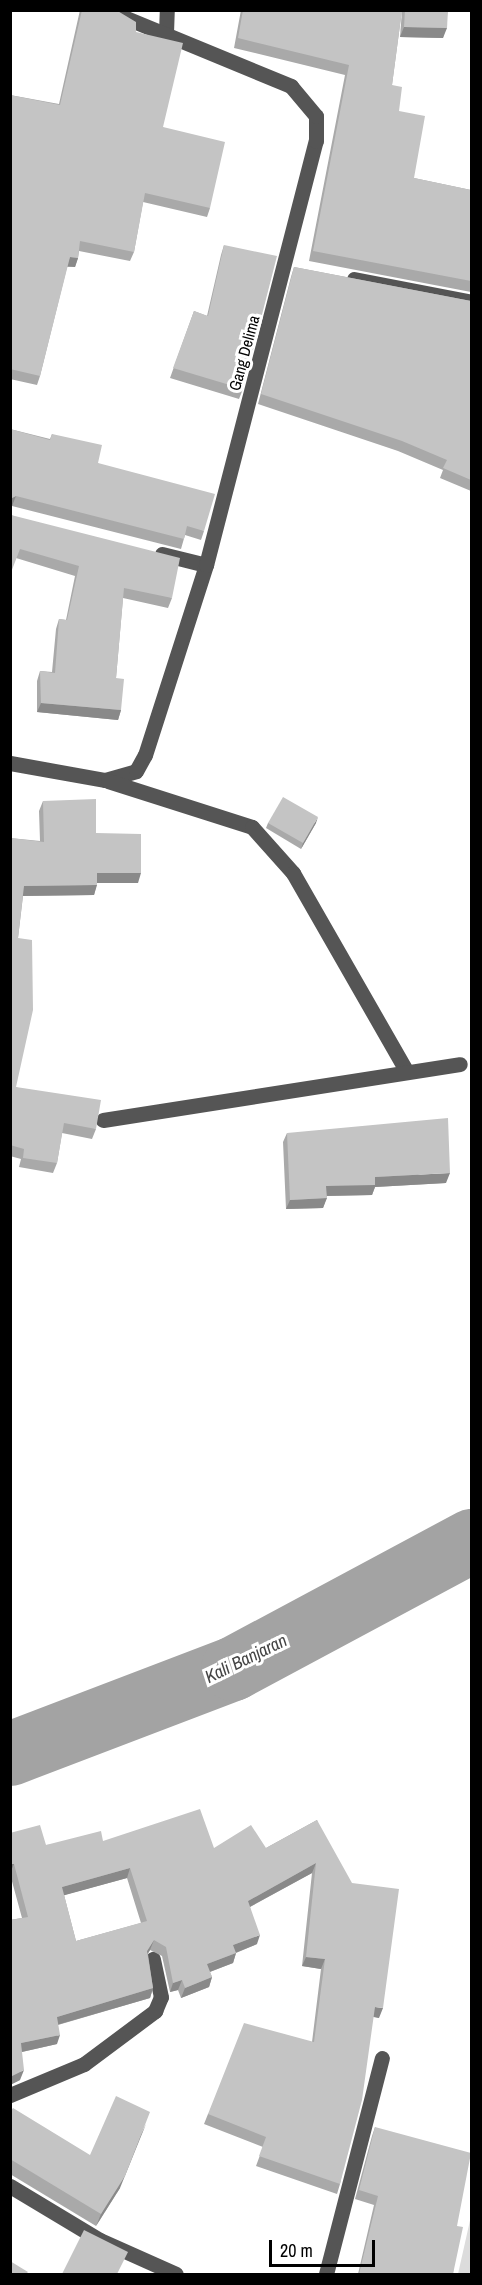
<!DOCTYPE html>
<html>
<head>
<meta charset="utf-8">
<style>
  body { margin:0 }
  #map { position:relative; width:482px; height:2285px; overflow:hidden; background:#fff; font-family:"Archivo Narrow",sans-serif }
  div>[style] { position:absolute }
  .green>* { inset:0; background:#dcdcdc }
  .river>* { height:64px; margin:-32px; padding:0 32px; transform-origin:32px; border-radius:32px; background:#a3a3a3 }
  .minor>* { height:15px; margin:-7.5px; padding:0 7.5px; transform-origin:7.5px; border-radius:7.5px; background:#555 }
  .wall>* { inset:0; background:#a9a9a9 }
  .shaded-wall>* { inset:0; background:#898989 }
  .building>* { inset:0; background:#c4c4c4 }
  span { translate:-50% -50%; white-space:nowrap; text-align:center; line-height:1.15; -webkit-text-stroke:6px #fff; paint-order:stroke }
  .street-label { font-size:16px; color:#000 }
  .water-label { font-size:18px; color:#444; font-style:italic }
  .frame { position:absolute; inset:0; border:12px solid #000; pointer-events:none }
  .scale { position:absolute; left:269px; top:2240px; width:106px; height:27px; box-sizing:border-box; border:3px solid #000; border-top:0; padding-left:8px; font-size:18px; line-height:21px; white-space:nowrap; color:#000; -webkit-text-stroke:4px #fff; paint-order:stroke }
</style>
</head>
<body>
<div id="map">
  <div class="green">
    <i style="clip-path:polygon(471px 2216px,471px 2274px,458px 2274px)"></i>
  </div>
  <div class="river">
    <i style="left:10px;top:1754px;width:239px;rotate:-20.9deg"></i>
    <i style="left:233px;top:1669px;width:271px;rotate:-28.2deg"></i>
  </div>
  <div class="minor">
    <i style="left:166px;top:33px;width:23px;rotate:-88deg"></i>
    <i style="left:354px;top:279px;width:120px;rotate:11deg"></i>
    <i style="left:162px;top:554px;width:45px;rotate:14deg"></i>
    <i style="left:10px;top:763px;width:97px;rotate:10.1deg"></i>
    <i style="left:105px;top:780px;width:32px;rotate:-16deg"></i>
    <i style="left:136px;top:771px;width:18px;rotate:-61deg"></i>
    <i style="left:145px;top:755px;width:200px;rotate:-72.2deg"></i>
    <i style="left:206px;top:565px;width:438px;rotate:-75.5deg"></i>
    <i style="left:316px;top:141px;width:25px;rotate:-90deg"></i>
    <i style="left:316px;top:116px;width:39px;rotate:-130deg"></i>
    <i style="left:291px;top:86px;width:199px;rotate:-157.6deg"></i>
    <i style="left:108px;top:781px;width:151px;rotate:17.7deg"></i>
    <i style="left:252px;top:827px;width:62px;rotate:48.3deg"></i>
    <i style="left:293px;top:873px;width:227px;rotate:60.2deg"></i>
    <i style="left:103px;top:1120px;width:361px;rotate:-8.9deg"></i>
    <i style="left:10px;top:2095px;width:80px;rotate:-22.7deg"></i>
    <i style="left:84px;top:2064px;width:89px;rotate:-36.7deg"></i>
    <i style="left:155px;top:2011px;width:15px;rotate:-67deg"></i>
    <i style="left:161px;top:1997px;width:39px;rotate:-102deg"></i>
    <i style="left:10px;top:2186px;width:105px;rotate:31deg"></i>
    <i style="left:100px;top:2240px;width:83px;rotate:24.1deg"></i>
    <i style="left:326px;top:2274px;width:223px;rotate:-75.5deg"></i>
  </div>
  <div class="wall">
    <i style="clip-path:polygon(80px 10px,116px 10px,136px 32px,163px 127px,210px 208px,207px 217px,143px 202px,134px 252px,130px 261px,79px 251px,78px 258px,75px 267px,67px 267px,40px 376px,37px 385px,10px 379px,10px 95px,59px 104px)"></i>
    <i style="clip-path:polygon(241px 10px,402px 10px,392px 85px,399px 111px,414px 178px,471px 190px,471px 292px,309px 261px,345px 75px,234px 48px)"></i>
    <i style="clip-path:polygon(402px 10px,448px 10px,443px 38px,400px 37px)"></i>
    <i style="clip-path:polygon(224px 245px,243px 389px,239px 399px,170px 378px,194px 311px,207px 316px,221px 255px)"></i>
    <i style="clip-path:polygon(294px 267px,471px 301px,471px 491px,440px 478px,443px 470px,398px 451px,258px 404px,291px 277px)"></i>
    <i style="clip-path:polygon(10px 429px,50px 439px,52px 434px,204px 531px,201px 540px,185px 535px,181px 549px,12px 506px,10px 507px)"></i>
    <i style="clip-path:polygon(11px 515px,172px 598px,168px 608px,123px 598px,116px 678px,121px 710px,118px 720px,37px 712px,37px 681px,40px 671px,52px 672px,56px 629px,59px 619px,66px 620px,75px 576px,16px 558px)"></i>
    <i style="clip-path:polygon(43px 801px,96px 833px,138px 883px,97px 883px,94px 895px,23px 896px,18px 938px,16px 1087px,96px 1129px,92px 1139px,62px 1133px,57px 1163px,53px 1173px,19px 1167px,21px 1159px,10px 1156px,10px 838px,40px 841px,39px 811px)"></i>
    <i style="clip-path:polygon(268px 823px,316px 823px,301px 849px,266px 828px)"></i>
    <i style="clip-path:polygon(287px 1133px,446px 1183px,375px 1187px,372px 1195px,327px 1196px,323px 1208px,286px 1209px,283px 1142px)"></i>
    <i style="clip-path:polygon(evenodd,317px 1820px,379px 2018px,373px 2017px,340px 2184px,337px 2194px,256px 2166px,263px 2147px,204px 2124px,208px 2114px,312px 2042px,321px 1969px,302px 1966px,312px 1873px,250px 1907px,257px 1944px,236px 1953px,233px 1963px,210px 1972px,212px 1977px,209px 1987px,181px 1998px,178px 1990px,170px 1992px,162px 1956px,150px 1950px,148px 1954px,153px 1988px,150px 1998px,58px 2025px,57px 2044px,22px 2052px,20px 2080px,10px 2085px,10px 1920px,22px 1918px,10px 1874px,10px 1833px,46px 1845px,103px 1841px,214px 1848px,266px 1848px,317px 1820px,127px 1878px,141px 1923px,76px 1941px,64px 1895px,127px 1878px)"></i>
    <i style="clip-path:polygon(10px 2112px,120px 2188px,96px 2226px,10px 2174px)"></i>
    <i style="clip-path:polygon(375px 2127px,457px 2226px,453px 2274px,358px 2274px,374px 2205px,355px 2199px,372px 2136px)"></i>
  </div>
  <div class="shaded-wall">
    <i style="clip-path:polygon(404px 27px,447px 28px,443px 38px,400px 37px)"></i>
    <i style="clip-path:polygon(70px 257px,78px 258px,75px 267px,66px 266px)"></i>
    <i style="clip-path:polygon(16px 496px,12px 506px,10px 507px,10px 499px)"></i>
    <i style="clip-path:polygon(41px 703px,121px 710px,118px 720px,37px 712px)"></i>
    <i style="clip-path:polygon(318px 817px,316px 823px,301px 849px,303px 843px)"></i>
    <i style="clip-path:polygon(97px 873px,141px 873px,138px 883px,94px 883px)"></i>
    <i style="clip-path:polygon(97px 885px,94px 895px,20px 896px,24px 886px)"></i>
    <i style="clip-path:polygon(450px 1173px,446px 1183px,375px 1187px,372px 1195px,323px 1196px,326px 1186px,375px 1177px)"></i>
    <i style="clip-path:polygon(327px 1198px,323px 1208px,286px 1209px,290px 1200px)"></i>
    <i style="clip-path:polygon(316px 1863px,312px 1873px,244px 1910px,248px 1901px)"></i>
    <i style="clip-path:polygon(10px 1864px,14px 1864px,10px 1873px)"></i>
    <i style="clip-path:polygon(130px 1868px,127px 1878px,58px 1897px,62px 1887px)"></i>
    <i style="clip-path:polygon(260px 1935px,257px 1944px,230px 1955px,233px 1945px)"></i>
    <i style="clip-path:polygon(154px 1940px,150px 1950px,143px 1960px,147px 1951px)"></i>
    <i style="clip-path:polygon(236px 1953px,233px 1963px,204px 1974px,207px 1964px)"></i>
    <i style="clip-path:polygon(306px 1957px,325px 1959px,321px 1969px,302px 1966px)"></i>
    <i style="clip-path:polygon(212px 1977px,209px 1987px,181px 1998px,185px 1988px)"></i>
    <i style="clip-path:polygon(182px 1980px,178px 1990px,170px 1992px,173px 1983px)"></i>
    <i style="clip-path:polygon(153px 1988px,150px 1998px,53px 2026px,57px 2017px)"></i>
    <i style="clip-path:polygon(375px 2007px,383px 2008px,379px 2018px,371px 2016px)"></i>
    <i style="clip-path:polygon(60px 2035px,57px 2044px,17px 2053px,21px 2043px)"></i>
    <i style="clip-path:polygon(24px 2070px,20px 2080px,10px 2085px,10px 2077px)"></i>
    <i style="clip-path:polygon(146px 2124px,120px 2188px,96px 2226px,101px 2214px)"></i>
  </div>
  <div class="building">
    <i style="clip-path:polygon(82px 10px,116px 10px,136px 22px,136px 32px,183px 43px,163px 127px,225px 142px,210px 208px,145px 193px,134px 252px,80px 241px,78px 258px,70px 257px,40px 376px,10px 369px,10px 95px,60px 105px)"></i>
    <i style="clip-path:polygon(243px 10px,402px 10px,392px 85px,402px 87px,399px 111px,425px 116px,414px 178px,471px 190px,471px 281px,313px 251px,349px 65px,238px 38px)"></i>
    <i style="clip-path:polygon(405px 10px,448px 10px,447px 28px,404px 27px)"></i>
    <i style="clip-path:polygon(224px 245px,277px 256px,243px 389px,173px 368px,194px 311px,208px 316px)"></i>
    <i style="clip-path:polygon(294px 267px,471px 301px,471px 480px,443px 468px,447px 460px,402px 441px,261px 394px)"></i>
    <i style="clip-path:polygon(10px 429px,50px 440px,52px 434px,102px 445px,98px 463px,215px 494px,204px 531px,187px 526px,184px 539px,16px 496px,10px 499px)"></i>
    <i style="clip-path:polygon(10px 514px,11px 515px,180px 558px,172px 598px,124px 588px,116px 678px,124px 679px,121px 710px,41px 703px,40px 671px,55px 673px,59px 619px,67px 620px,79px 566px,20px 549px,10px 575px)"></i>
    <i style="clip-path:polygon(283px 797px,318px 817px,303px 843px,268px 823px)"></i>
    <i style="clip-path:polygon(96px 799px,96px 833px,141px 834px,141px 873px,97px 873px,97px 885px,24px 886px,18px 938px,32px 940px,33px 1010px,16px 1087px,101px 1100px,96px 1129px,64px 1123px,57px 1163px,23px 1158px,24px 1149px,10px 1145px,10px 838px,44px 842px,43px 801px)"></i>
    <i style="clip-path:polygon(448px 1118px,450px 1173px,375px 1177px,375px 1185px,326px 1186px,327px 1198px,290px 1200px,287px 1133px)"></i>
    <i style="clip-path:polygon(evenodd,200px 1809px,214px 1848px,251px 1825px,266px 1848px,317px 1820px,352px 1883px,399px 1889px,383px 2008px,375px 2007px,362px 2100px,340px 2184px,259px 2156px,266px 2137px,208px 2114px,244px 2023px,314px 2042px,325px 1959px,306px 1957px,316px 1863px,248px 1901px,260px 1935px,233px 1945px,236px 1953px,207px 1964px,212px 1977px,185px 1988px,182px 1980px,173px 1983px,166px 1947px,154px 1940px,147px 1951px,153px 1988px,57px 2017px,60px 2035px,21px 2043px,24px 2070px,10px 2077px,10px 1920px,28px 1917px,14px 1864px,10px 1864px,10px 1833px,40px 1825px,46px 1845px,101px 1831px,103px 1841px,200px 1809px,130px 1868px,147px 1921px,76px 1941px,62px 1887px,130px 1868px)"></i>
    <i style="clip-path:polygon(116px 2096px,150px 2112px,125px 2176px,101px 2214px,10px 2159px,10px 2112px,13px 2108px,90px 2155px)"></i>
    <i style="clip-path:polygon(375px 2127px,471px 2153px,457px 2226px,463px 2227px,453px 2274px,359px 2274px,378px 2196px,359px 2190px)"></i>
    <i style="clip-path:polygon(84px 2230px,128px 2252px,117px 2274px,62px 2274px)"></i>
    <i style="clip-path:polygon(10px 2261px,28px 2272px,26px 2274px,10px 2274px)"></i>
  </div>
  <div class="street-label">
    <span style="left:244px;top:353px;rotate:-75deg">Gang Delima</span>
  </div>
  <div class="water-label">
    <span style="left:246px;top:1659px;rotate:-26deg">Kali Banjaran</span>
  </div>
  <div class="frame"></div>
  <div class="scale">20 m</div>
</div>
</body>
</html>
